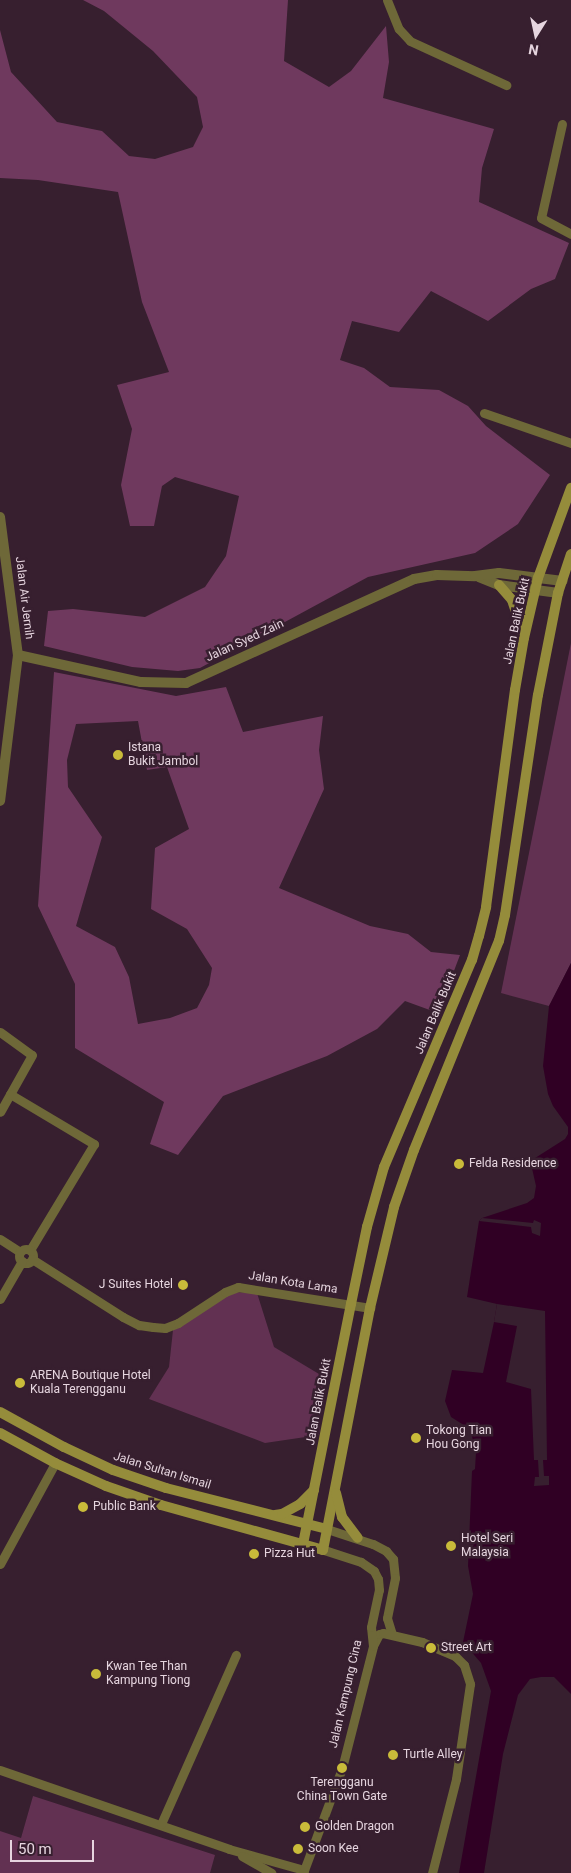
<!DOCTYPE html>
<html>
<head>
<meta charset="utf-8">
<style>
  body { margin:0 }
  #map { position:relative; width:571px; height:1873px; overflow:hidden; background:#371f2f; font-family:Roboto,sans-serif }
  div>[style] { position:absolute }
  .green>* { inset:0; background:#623152 }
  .forest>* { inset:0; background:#6f395e }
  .water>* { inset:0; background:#300024 }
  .pier>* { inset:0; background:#371f2f }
  .minor>* { height:9px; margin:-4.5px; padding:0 4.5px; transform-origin:4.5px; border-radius:4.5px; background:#6e6838 }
  .minor>.ring { margin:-4.5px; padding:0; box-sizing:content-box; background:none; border:9px solid #6e6838; border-radius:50% }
  .tertiary>* { height:10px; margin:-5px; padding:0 5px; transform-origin:5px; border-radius:5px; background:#6e6838 }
  .secondary>* { height:10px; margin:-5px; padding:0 5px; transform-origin:5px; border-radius:5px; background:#958c3b }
  .dots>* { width:14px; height:14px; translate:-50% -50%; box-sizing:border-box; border:2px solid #371f2f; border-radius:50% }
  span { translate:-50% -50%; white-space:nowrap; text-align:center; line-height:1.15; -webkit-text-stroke:5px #371f2f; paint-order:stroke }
  .street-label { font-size:12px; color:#e6d5df }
  .poi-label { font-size:12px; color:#e6d5df }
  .left { translate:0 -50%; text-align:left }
  .right { translate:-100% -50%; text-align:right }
  .north { position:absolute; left:511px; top:10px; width:50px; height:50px; -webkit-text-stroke:4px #371f2f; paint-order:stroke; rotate:190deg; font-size:14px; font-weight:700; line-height:20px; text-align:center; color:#e6d5df }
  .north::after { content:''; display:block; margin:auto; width:18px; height:22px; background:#e6d5df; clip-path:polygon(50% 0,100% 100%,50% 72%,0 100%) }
  .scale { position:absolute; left:10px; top:1840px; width:84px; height:22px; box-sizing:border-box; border:2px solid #e6d5df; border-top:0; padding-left:6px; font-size:15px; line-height:18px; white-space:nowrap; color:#e6d5df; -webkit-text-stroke:4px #371f2f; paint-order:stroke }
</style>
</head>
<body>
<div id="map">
  <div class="green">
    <i style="clip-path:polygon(571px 643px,571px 963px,549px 1006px,501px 993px)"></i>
    <i style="clip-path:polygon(232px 1292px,257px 1293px,274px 1347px,324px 1377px,319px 1435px,265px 1443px,149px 1399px,169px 1367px,173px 1330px)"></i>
    <i style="clip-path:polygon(33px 1796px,215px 1855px,210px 1873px,0 1873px,0 1831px,21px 1838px)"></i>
  </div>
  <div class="forest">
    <i style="clip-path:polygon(83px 0,288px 0,284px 61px,329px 87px,351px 71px,386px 26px,389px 62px,383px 98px,494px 129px,482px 168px,479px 202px,569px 243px,555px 279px,531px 289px,488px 321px,431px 291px,399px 332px,352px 321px,340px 360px,364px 368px,390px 387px,439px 390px,468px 406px,486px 426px,550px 475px,518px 524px,475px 553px,368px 577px,200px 668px,178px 671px,132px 667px,44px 646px,48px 611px,73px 609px,145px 617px,205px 587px,226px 556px,239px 496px,175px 477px,162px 486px,154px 526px,130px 526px,121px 485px,132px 429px,117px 385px,169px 372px,142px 302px,118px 192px,38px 180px,0 178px,0 30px,11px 72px,57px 122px,102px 131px,129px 156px,155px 159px,193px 147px,203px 127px,197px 97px,153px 51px,104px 11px)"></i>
    <i style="clip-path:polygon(evenodd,54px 672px,176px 696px,226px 687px,243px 732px,323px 716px,319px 750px,324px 789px,279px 888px,370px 926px,408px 934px,431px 952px,460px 955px,438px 1013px,405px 1001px,377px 1029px,327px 1056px,223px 1096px,178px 1155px,150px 1144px,164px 1102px,75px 1048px,75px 984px,38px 906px,54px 672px,138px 721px,147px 770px,167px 767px,189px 829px,155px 848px,151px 909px,187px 929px,212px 968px,209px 985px,197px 1008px,170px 1018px,138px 1024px,129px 977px,115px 947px,76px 926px,102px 837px,68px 787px,67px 760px,76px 724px,138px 721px)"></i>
  </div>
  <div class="water">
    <i style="clip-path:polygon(571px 963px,571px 1694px,554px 1677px,541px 1677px,530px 1679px,518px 1695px,503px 1754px,484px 1873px,459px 1873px,491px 1691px,481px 1663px,463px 1642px,473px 1594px,468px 1566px,472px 1471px,475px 1469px,476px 1452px,470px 1429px,451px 1417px,445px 1401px,452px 1370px,483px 1373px,494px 1322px,497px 1304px,467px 1297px,479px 1221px,482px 1218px,527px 1203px,534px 1198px,536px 1186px,531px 1164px,532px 1160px,565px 1139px,568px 1134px,568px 1127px,553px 1106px,548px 1094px,543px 1066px,549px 1006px)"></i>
  </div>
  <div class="pier">
    <i style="clip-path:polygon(482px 1218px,533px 1223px,534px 1220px,541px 1223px,540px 1236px,532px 1233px,531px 1227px,479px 1221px)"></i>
    <i style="clip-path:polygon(497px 1304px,545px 1311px,547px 1460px,543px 1460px,544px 1476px,549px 1476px,549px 1485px,534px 1486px,535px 1477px,539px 1477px,538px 1460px,534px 1460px,531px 1389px,506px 1382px,517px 1326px,494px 1322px)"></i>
  </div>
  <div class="minor">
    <i style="left:387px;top:0;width:31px;rotate:68deg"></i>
    <i style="left:399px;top:29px;width:16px;rotate:47deg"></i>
    <i style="left:410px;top:41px;width:106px;rotate:24.6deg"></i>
    <i style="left:562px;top:124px;width:96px;rotate:102.6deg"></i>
    <i style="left:541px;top:218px;width:34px;rotate:28deg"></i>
    <i style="left:484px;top:413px;width:92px;rotate:19deg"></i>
    <i style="left:0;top:1032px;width:39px;rotate:36deg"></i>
    <i style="left:32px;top:1055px;width:65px;rotate:119.3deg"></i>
    <i style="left:10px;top:1094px;width:98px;rotate:30.8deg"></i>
    <i style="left:94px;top:1144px;width:124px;rotate:121.1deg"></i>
    <i style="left:0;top:1239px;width:24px;rotate:33deg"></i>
    <i class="ring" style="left:19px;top:1249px;width:5px;height:5px"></i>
    <i style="left:32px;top:1259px;width:108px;rotate:32.5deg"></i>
    <i style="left:123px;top:1317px;width:18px;rotate:27deg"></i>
    <i style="left:139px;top:1325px;width:14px;rotate:8deg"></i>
    <i style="left:153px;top:1327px;width:12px;rotate:5deg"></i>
    <i style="left:165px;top:1328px;width:14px;rotate:-21deg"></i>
    <i style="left:178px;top:1323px;width:56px;rotate:-33.4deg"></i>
    <i style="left:225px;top:1292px;width:14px;rotate:-21deg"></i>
    <i style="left:238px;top:1287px;width:134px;rotate:9deg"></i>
    <i style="left:0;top:1299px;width:44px;rotate:-59.9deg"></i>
    <i style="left:327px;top:1529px;width:48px;rotate:18.1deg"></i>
    <i style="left:373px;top:1544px;width:15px;rotate:28deg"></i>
    <i style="left:386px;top:1551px;width:11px;rotate:49deg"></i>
    <i style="left:393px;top:1559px;width:19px;rotate:84deg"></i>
    <i style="left:395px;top:1578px;width:41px;rotate:101.3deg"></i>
    <i style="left:387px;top:1618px;width:17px;rotate:73deg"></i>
    <i style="left:0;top:1564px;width:115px;rotate:-61.4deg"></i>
    <i style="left:374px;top:1644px;width:11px;rotate:-63deg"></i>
    <i style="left:379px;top:1634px;width:4px;rotate:-14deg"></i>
    <i style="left:383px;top:1633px;width:40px;rotate:13deg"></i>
    <i style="left:422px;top:1642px;width:36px;rotate:23deg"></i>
    <i style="left:455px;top:1656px;width:13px;rotate:45deg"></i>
    <i style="left:464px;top:1665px;width:20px;rotate:72deg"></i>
    <i style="left:470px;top:1684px;width:96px;rotate:98.4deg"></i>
    <i style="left:456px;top:1779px;width:97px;rotate:104.3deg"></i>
    <i style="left:0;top:1770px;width:242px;rotate:19deg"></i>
    <i style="left:229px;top:1849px;width:78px;rotate:15.6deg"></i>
    <i style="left:161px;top:1824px;width:185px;rotate:-66.1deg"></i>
    <i style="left:242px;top:1856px;width:34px;rotate:30deg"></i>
    <i style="left:303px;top:1873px;width:112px;rotate:-69.6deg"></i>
    <i style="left:342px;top:1768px;width:126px;rotate:-75.7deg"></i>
    <i style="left:373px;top:1646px;width:19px;rotate:-96deg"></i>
    <i style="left:371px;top:1627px;width:38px;rotate:-78deg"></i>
    <i style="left:379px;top:1590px;width:11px;rotate:-95deg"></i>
    <i style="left:378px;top:1579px;width:9px;rotate:-117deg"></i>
    <i style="left:374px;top:1571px;width:16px;rotate:-145deg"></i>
    <i style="left:361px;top:1562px;width:40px;rotate:-162deg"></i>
  </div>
  <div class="tertiary">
    <i style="left:0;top:517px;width:139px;rotate:82.6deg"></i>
    <i style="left:18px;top:655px;width:147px;rotate:97deg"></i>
    <i style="left:479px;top:577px;width:22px;rotate:22deg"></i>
    <i style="left:499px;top:585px;width:60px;rotate:7.7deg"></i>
    <i style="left:18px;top:655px;width:126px;rotate:12.4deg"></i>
    <i style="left:141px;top:682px;width:45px;rotate:1.3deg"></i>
    <i style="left:186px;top:683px;width:251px;rotate:-24.5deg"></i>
    <i style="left:414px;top:579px;width:23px;rotate:-10deg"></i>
    <i style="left:437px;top:575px;width:38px;rotate:2deg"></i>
    <i style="left:475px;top:576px;width:24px;rotate:-7deg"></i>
    <i style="left:499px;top:573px;width:64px;rotate:7.2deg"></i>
  </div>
  <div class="secondary">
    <i style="left:499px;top:585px;width:20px;rotate:49deg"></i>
    <i style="left:512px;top:600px;width:39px;rotate:72deg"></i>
    <i style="left:0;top:1412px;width:73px;rotate:28.7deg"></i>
    <i style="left:64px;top:1447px;width:54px;rotate:25.1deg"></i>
    <i style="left:113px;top:1470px;width:56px;rotate:18.8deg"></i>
    <i style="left:166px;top:1488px;width:166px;rotate:14.3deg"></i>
    <i style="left:0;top:1433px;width:63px;rotate:28.6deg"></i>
    <i style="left:55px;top:1463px;width:56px;rotate:24.3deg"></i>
    <i style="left:106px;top:1486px;width:58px;rotate:19.1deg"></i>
    <i style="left:161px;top:1505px;width:168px;rotate:15.5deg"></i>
    <i style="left:323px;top:1550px;width:247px;rotate:-79deg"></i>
    <i style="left:370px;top:1308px;width:104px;rotate:-76.6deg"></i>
    <i style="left:394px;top:1207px;width:60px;rotate:-70.7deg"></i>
    <i style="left:414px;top:1150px;width:226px;rotate:-67.9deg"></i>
    <i style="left:499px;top:941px;width:27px;rotate:-77deg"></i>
    <i style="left:505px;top:915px;width:222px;rotate:-81.5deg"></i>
    <i style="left:538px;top:695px;width:104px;rotate:-78.9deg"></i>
    <i style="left:558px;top:593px;width:41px;rotate:-71.6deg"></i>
    <i style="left:336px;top:1493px;width:25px;rotate:76deg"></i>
    <i style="left:342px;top:1517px;width:26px;rotate:53deg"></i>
    <i style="left:275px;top:1515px;width:7px;rotate:-8deg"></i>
    <i style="left:282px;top:1514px;width:21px;rotate:-29deg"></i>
    <i style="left:300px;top:1504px;width:20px;rotate:-45deg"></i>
    <i style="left:303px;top:1544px;width:245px;rotate:-78.7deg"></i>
    <i style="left:351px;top:1304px;width:79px;rotate:-78.3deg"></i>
    <i style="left:367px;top:1227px;width:62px;rotate:-74.2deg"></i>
    <i style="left:384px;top:1167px;width:225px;rotate:-67deg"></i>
    <i style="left:472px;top:960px;width:25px;rotate:-74deg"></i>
    <i style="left:479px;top:936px;width:30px;rotate:-76deg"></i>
    <i style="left:486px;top:907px;width:219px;rotate:-82.4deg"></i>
    <i style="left:515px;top:690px;width:53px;rotate:-80.2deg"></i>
    <i style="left:524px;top:638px;width:62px;rotate:-76.9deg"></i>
    <i style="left:538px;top:578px;width:96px;rotate:-69.9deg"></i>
  </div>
  <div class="dots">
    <i style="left:118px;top:755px;background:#c9bb3a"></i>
    <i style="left:459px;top:1164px;background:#c9bb3a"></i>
    <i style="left:183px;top:1285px;background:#c9bb3a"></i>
    <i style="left:20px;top:1383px;background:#c9bb3a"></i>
    <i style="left:416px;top:1438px;background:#c9bb3a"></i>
    <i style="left:83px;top:1507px;background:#c9bb3a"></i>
    <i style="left:451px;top:1546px;background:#c9bb3a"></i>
    <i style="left:254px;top:1554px;background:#c9bb3a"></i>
    <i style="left:431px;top:1648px;background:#c9bb3a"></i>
    <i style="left:96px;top:1674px;background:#c9bb3a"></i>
    <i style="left:393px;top:1755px;background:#c9bb3a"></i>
    <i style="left:342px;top:1768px;background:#c9bb3a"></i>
    <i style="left:305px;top:1827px;background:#c9bb3a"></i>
    <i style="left:298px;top:1849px;background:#c9bb3a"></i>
  </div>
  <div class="street-label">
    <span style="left:24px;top:598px;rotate:83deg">Jalan Air Jernih</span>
    <span style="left:517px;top:621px;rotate:-78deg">Jalan Balik Bukit</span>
    <span style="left:245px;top:641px;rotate:-25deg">Jalan Syed Zain</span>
    <span style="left:436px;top:1013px;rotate:-67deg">Jalan Balik Bukit</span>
    <span style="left:293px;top:1283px;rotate:9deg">Jalan Kota Lama</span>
    <span style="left:319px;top:1402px;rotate:-79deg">Jalan Balik Bukit</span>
    <span style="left:162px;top:1471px;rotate:17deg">Jalan Sultan Ismail</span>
    <span style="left:346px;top:1694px;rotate:-77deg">Jalan Kampung Cina</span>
  </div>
  <div class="poi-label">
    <span class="left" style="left:128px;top:755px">Istana<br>Bukit Jambol</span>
    <span class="left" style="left:469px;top:1164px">Felda Residence</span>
    <span class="right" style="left:173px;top:1285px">J Suites Hotel</span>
    <span class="left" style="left:30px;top:1383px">ARENA Boutique Hotel<br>Kuala Terengganu</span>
    <span class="left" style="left:426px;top:1438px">Tokong Tian<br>Hou Gong</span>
    <span class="left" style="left:93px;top:1507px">Public Bank</span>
    <span class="left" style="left:461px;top:1546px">Hotel Seri<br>Malaysia</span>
    <span class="left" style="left:264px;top:1554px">Pizza Hut</span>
    <span class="left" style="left:441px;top:1648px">Street Art</span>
    <span class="left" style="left:106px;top:1674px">Kwan Tee Than<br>Kampung Tiong</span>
    <span class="left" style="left:403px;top:1755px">Turtle Alley</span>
    <span style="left:342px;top:1790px">Terengganu<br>China Town Gate</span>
    <span class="left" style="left:315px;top:1827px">Golden Dragon</span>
    <span class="left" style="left:308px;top:1849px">Soon Kee</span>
  </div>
  <div class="north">N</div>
  <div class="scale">50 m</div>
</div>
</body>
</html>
